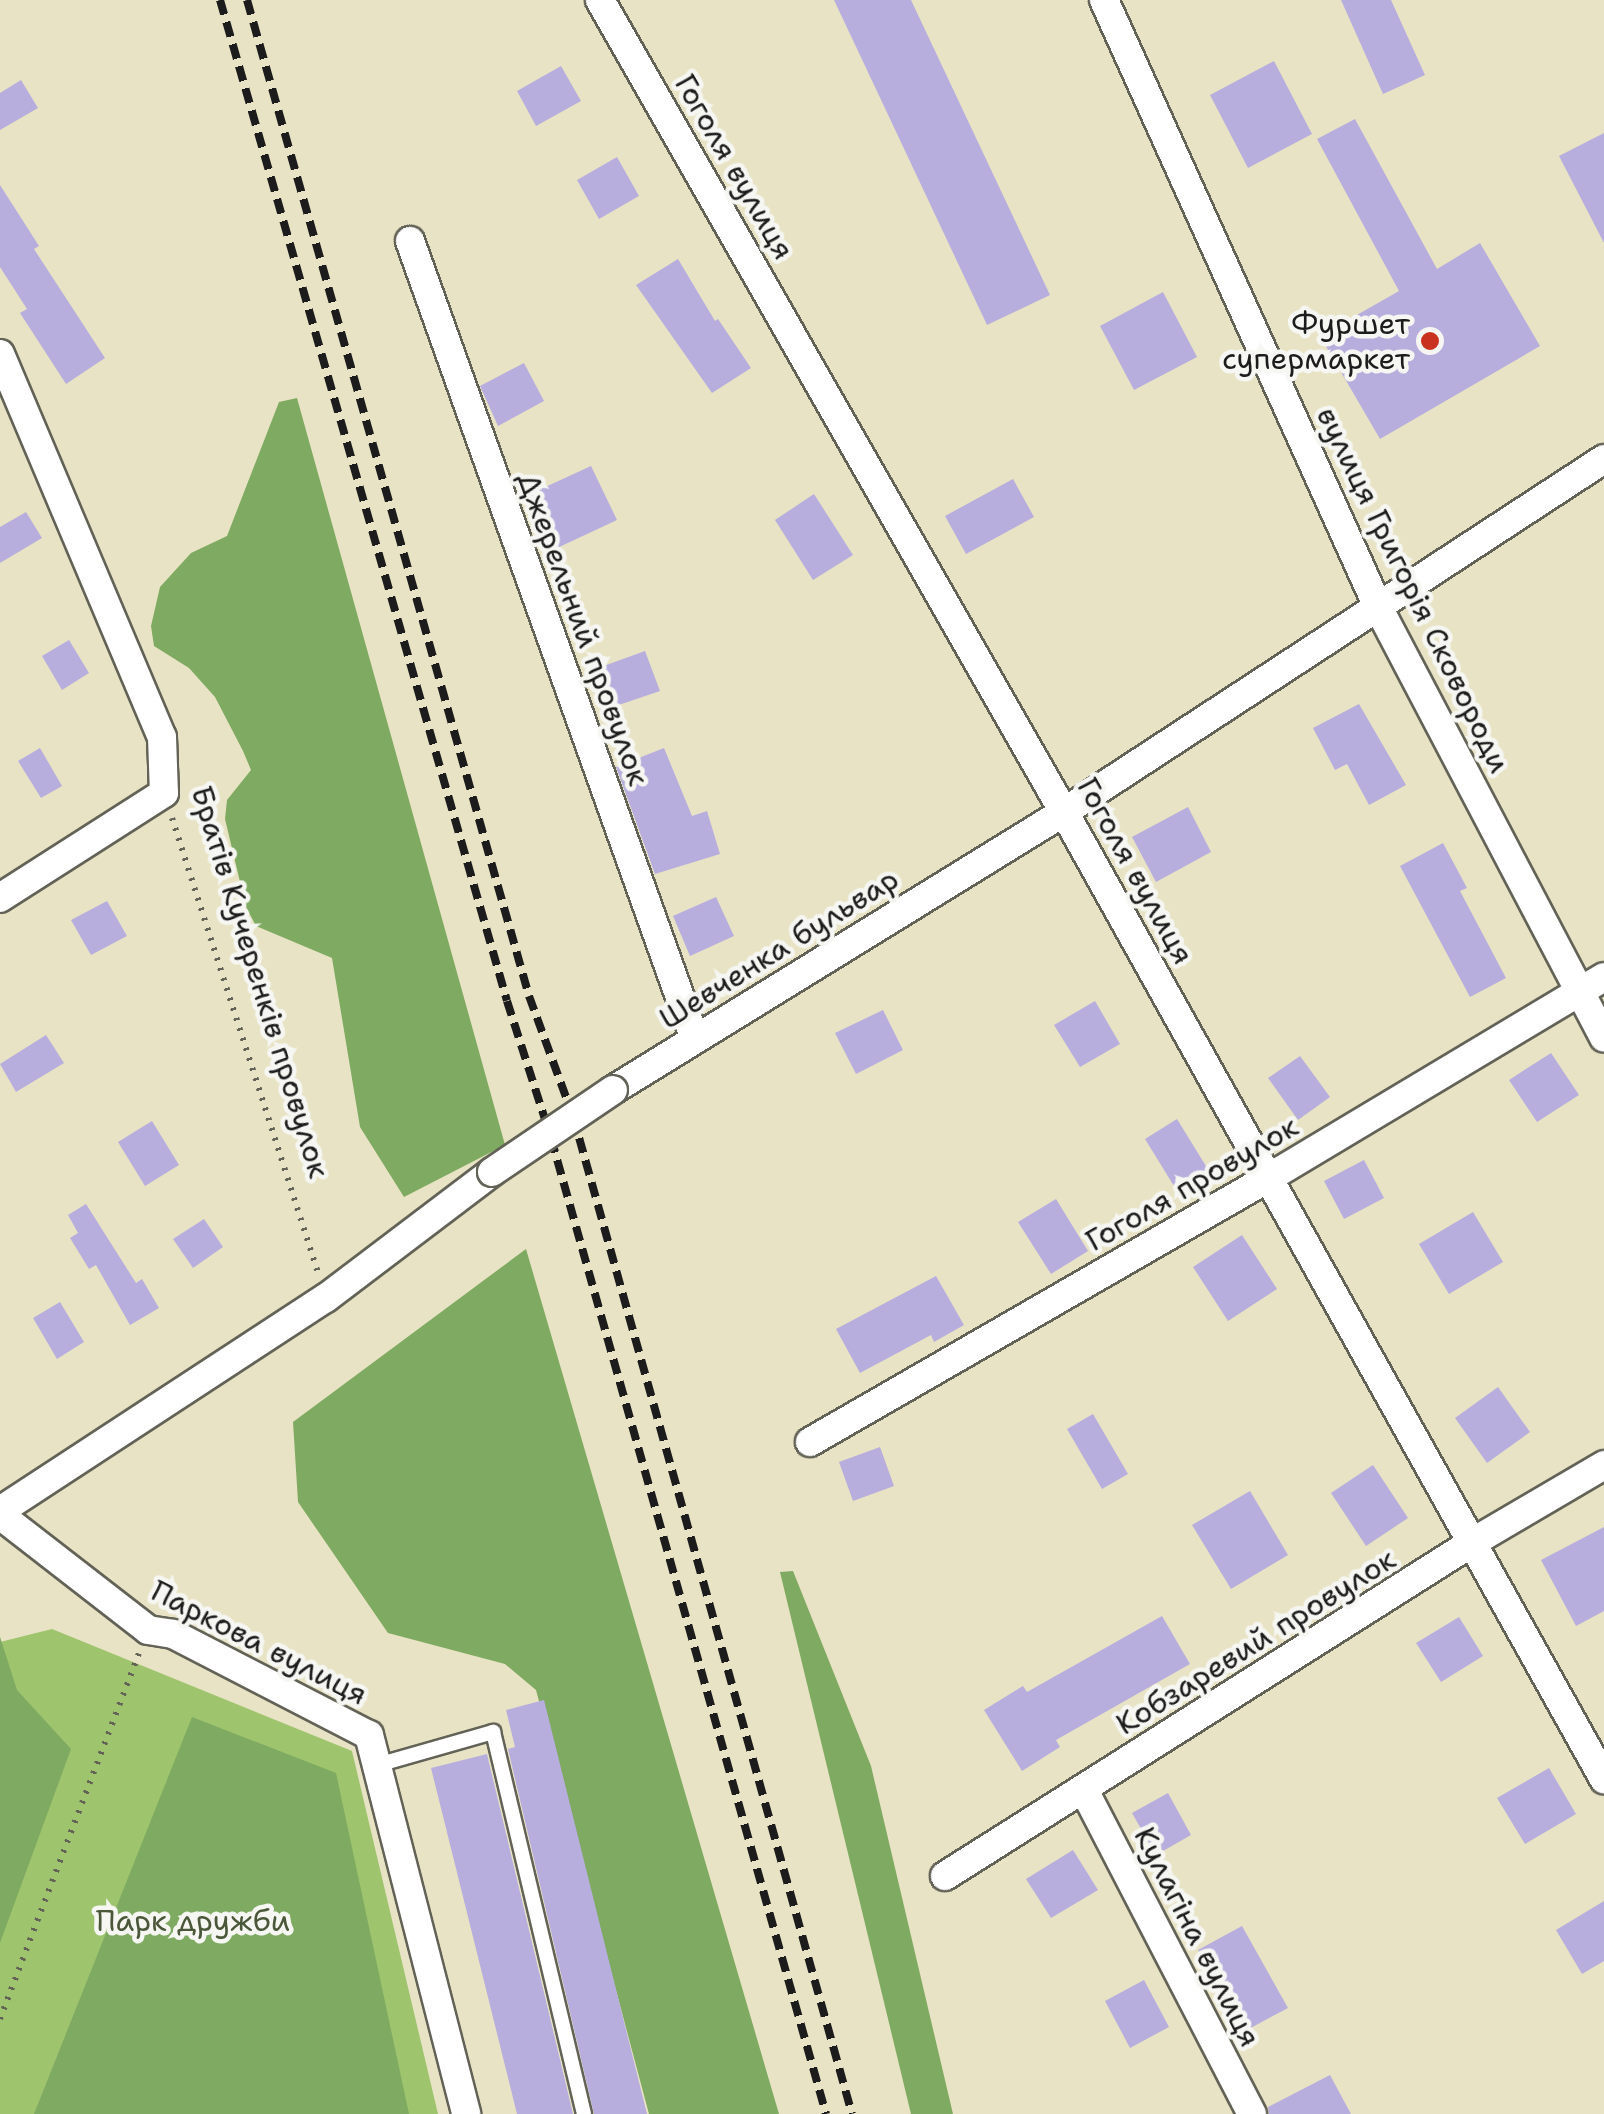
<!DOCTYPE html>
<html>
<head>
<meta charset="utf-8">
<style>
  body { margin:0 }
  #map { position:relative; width:1604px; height:2114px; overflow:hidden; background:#e8e3c4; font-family:"Shantell Sans",sans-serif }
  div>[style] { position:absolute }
  .green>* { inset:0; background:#9fc46e }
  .forest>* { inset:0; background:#7faa61 }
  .building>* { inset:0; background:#b7aede }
  .path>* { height:6px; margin-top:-3px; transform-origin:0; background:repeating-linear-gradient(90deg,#636257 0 2.5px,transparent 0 10.5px) }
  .roads { filter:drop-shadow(2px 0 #636257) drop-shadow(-2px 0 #636257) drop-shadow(0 2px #636257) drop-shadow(0 -2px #636257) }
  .lane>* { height:14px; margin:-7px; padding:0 7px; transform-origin:7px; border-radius:7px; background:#fff }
  .street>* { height:28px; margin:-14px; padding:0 14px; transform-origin:14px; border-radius:14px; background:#fff }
  .rail>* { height:8px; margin-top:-4px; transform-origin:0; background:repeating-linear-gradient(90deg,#1c1c1c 0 15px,transparent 0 23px) }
  .bridges { filter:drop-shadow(2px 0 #636257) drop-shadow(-2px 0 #636257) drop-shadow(0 2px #636257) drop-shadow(0 -2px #636257) }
  .street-bridge>* { height:28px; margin:-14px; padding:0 14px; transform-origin:14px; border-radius:14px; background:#fff }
  .dots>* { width:28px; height:28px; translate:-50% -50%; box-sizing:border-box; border:5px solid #f6f6f2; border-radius:50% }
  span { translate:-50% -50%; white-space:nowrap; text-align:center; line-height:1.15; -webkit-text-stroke:9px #f6f6f2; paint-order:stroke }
  .street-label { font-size:30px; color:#1c1c1c }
  .poi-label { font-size:30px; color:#1c1c1c }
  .right { translate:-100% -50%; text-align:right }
  .park-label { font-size:30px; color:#4a5739 }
</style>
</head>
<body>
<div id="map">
  <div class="green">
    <i style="clip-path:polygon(52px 1629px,352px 1751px,438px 2114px,0 2114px,0 1642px)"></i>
  </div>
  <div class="forest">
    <i style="clip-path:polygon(297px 398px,505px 1145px,404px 1197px,360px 1127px,332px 958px,256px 926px,246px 907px,225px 819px,227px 800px,251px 770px,243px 751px,215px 697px,189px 668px,154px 646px,151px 626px,160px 587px,191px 553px,227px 536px,279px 402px)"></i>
    <i style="clip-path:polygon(526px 1249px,779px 2114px,649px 2114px,536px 1690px,505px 1664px,388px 1633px,298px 1502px,293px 1422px)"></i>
    <i style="clip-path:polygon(793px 1571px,871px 1766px,953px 2114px,911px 2114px,780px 1572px)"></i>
    <i style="clip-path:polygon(0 1637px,17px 1690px,71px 1749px,0 1943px)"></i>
    <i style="clip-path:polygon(192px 1717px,336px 1773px,409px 2114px,34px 2114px)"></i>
  </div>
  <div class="building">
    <i style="clip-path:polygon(834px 0,911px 0,1050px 295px,987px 325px)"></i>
    <i style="clip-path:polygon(1341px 0,1391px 0,1425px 75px,1383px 94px)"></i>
    <i style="clip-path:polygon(1274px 61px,1312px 134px,1248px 168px,1210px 95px)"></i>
    <i style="clip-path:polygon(561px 66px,581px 101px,536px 126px,517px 91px)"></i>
    <i style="clip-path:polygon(21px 80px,38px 108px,0 130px,0 93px)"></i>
    <i style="clip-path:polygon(1355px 119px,1437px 269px,1480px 243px,1540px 346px,1380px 439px,1320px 336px,1399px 291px,1317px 139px)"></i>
    <i style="clip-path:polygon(1604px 133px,1604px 243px,1559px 156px)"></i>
    <i style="clip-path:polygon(617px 157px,639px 196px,599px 219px,577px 180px)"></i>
    <i style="clip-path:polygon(0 185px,39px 246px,34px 249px,105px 358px,66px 384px,20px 313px,27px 309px,0 267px)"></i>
    <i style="clip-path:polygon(678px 259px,715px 321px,718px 319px,751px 368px,712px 393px,636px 285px)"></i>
    <i style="clip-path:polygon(1163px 292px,1197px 357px,1134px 390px,1100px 326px)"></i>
    <i style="clip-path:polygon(524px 363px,544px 401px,498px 426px,480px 386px)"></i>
    <i style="clip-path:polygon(591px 466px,617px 520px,555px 549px,530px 494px)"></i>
    <i style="clip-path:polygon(1013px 479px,1034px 517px,966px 554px,945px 516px)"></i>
    <i style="clip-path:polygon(814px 494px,853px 555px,813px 580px,775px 520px)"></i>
    <i style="clip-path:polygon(26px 512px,42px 538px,0 563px,0 527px)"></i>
    <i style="clip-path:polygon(69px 640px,89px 673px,62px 690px,42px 656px)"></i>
    <i style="clip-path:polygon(645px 651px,660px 691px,601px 711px,587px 672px)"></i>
    <i style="clip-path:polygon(1359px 704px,1406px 785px,1369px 805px,1347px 764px,1335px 770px,1313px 728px)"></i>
    <i style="clip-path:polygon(40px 748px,62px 786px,41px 798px,18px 761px)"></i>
    <i style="clip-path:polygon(664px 748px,692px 816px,707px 811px,720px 854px,655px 874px,616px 767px)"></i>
    <i style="clip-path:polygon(1188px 807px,1211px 852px,1156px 882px,1132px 837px)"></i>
    <i style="clip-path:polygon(1443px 843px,1467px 888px,1460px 891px,1506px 978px,1470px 997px,1400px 866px)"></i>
    <i style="clip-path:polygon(716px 897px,734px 936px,690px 956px,673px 916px)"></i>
    <i style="clip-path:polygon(107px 901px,127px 936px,91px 955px,71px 920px)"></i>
    <i style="clip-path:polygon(1095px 1001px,1120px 1044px,1080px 1067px,1054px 1025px)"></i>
    <i style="clip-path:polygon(883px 1010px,903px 1050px,856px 1074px,835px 1033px)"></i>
    <i style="clip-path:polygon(46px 1035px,64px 1063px,16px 1092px,0 1064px)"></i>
    <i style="clip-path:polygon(1551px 1053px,1579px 1095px,1537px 1122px,1509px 1080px)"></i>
    <i style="clip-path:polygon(1300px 1056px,1330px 1097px,1298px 1120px,1268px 1078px)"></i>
    <i style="clip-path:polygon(1177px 1119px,1209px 1171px,1177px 1191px,1145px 1139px)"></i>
    <i style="clip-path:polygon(152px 1121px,179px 1165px,145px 1186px,118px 1142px)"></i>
    <i style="clip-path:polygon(1364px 1160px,1384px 1198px,1344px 1219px,1324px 1181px)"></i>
    <i style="clip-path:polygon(1056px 1199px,1088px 1251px,1051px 1274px,1018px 1222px)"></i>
    <i style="clip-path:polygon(86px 1204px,136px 1283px,142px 1279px,159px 1308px,130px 1325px,96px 1265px,89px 1269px,70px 1238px,78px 1233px,68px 1215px)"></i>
    <i style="clip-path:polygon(1473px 1212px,1503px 1262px,1449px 1294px,1419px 1244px)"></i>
    <i style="clip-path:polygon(204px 1219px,223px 1247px,193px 1268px,173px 1239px)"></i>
    <i style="clip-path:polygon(1242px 1235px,1277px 1289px,1228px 1321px,1193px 1267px)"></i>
    <i style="clip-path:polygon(936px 1276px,964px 1325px,934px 1342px,931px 1335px,860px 1373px,836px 1329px)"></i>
    <i style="clip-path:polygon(60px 1302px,84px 1342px,57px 1359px,33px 1318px)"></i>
    <i style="clip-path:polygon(1498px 1387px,1530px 1432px,1487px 1463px,1455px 1418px)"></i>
    <i style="clip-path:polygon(1093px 1414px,1128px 1474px,1102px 1489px,1067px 1429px)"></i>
    <i style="clip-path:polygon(880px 1447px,894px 1486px,853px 1501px,839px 1462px)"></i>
    <i style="clip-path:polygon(1373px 1465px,1408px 1518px,1366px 1546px,1331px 1493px)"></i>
    <i style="clip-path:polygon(1250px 1491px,1288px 1555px,1231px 1589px,1192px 1525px)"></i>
    <i style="clip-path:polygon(1604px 1527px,1604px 1611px,1576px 1626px,1541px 1560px)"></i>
    <i style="clip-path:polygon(1162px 1616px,1190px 1664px,1056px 1740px,1060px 1747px,1022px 1771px,984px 1710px,1023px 1686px,1027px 1692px)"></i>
    <i style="clip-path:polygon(1459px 1617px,1483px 1656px,1441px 1682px,1416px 1643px)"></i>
    <i style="clip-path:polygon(544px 1700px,647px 2114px,594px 2114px,508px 1749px,515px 1747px,506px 1710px)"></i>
    <i style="clip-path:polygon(487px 1754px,573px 2114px,517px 2114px,431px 1768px)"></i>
    <i style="clip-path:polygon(1549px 1768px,1576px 1814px,1525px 1844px,1497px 1798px)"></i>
    <i style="clip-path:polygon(1168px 1793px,1191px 1835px,1156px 1855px,1132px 1813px)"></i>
    <i style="clip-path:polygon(1073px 1850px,1098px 1890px,1051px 1918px,1026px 1879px)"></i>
    <i style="clip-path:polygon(1604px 1901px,1604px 1961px,1582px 1974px,1556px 1930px)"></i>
    <i style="clip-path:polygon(1242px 1926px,1288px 2008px,1243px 2032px,1198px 1950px)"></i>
    <i style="clip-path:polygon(1144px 1980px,1169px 2027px,1130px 2048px,1105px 2001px)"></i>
    <i style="clip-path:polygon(1330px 2075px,1351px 2114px,1269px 2114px,1268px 2107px)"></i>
  </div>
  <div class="path">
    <i style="left:172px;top:818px;width:478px;rotate:72.2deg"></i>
    <i style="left:0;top:2019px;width:391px;rotate:-69.2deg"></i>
  </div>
  <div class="roads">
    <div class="lane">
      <i style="left:377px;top:1765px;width:121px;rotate:-15.9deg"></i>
      <i style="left:493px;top:1732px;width:393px;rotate:76.6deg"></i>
    </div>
    <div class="street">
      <i style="left:600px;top:0;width:935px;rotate:60.26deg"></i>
      <i style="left:1064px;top:812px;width:1108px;rotate:60.82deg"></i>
      <i style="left:1104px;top:0;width:668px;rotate:65.7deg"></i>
      <i style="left:1379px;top:609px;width:484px;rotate:62.3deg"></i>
      <i style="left:410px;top:241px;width:847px;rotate:70.35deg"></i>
      <i style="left:0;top:354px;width:416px;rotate:67.1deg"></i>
      <i style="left:162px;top:737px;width:56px;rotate:88deg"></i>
      <i style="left:164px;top:793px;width:195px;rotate:147.4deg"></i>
      <i style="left:613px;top:1090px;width:530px;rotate:-31.65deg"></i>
      <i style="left:1064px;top:812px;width:645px;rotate:-33.17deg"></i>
      <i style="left:810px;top:1442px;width:531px;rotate:-29.95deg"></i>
      <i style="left:1270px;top:1177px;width:389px;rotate:-30.9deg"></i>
      <i style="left:0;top:1511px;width:389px;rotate:-33.2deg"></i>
      <i style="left:326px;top:1298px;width:208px;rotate:-37.2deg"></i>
      <i style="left:0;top:1515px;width:187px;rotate:37.8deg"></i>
      <i style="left:148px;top:1630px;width:25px;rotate:9deg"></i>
      <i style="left:173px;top:1634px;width:220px;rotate:27.3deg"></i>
      <i style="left:369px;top:1735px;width:391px;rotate:75.6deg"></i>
      <i style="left:1084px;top:1790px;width:365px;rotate:62.6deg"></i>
      <i style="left:945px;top:1876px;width:625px;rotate:-32.32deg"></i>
      <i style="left:1473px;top:1542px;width:152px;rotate:-30.4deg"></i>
    </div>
  </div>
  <div class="rail">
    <i style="left:220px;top:0;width:1041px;rotate:74deg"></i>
    <i style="left:507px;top:1001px;width:144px;rotate:72.2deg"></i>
    <i style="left:551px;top:1138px;width:1014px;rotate:74.26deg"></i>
    <i style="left:247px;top:0;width:1035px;rotate:74.19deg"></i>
    <i style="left:529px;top:996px;width:128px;rotate:69.9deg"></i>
    <i style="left:573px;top:1116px;width:1036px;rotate:74.38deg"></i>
  </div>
  <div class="bridges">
    <div class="street-bridge">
      <i style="left:492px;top:1172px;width:146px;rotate:-34.1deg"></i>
    </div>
  </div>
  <div class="dots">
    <i style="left:1430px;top:341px;background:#c8321e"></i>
  </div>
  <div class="street-label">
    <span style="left:734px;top:167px;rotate:60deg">Гоголя вулиця</span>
    <span style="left:1413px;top:590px;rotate:64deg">вулиця Григорія Сковороди</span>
    <span style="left:583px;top:629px;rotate:70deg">Джерельний провулок</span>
    <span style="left:1135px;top:871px;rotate:61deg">Гоголя вулиця</span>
    <span style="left:779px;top:949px;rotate:-32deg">Шевченка бульвар</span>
    <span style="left:260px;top:982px;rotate:73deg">Братів Кучеренків провулок</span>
    <span style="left:1192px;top:1184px;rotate:-30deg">Гоголя провулок</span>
    <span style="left:1256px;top:1642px;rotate:-32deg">Кобзаревий провулок</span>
    <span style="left:259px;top:1643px;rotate:27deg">Паркова вулиця</span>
    <span style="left:1197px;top:1937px;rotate:63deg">Кулагіна вулиця</span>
  </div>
  <div class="poi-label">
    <span class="right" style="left:1410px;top:341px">Фуршет<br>супермаркет</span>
  </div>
  <div class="park-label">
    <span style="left:193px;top:1921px">Парк дружби</span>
  </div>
</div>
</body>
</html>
